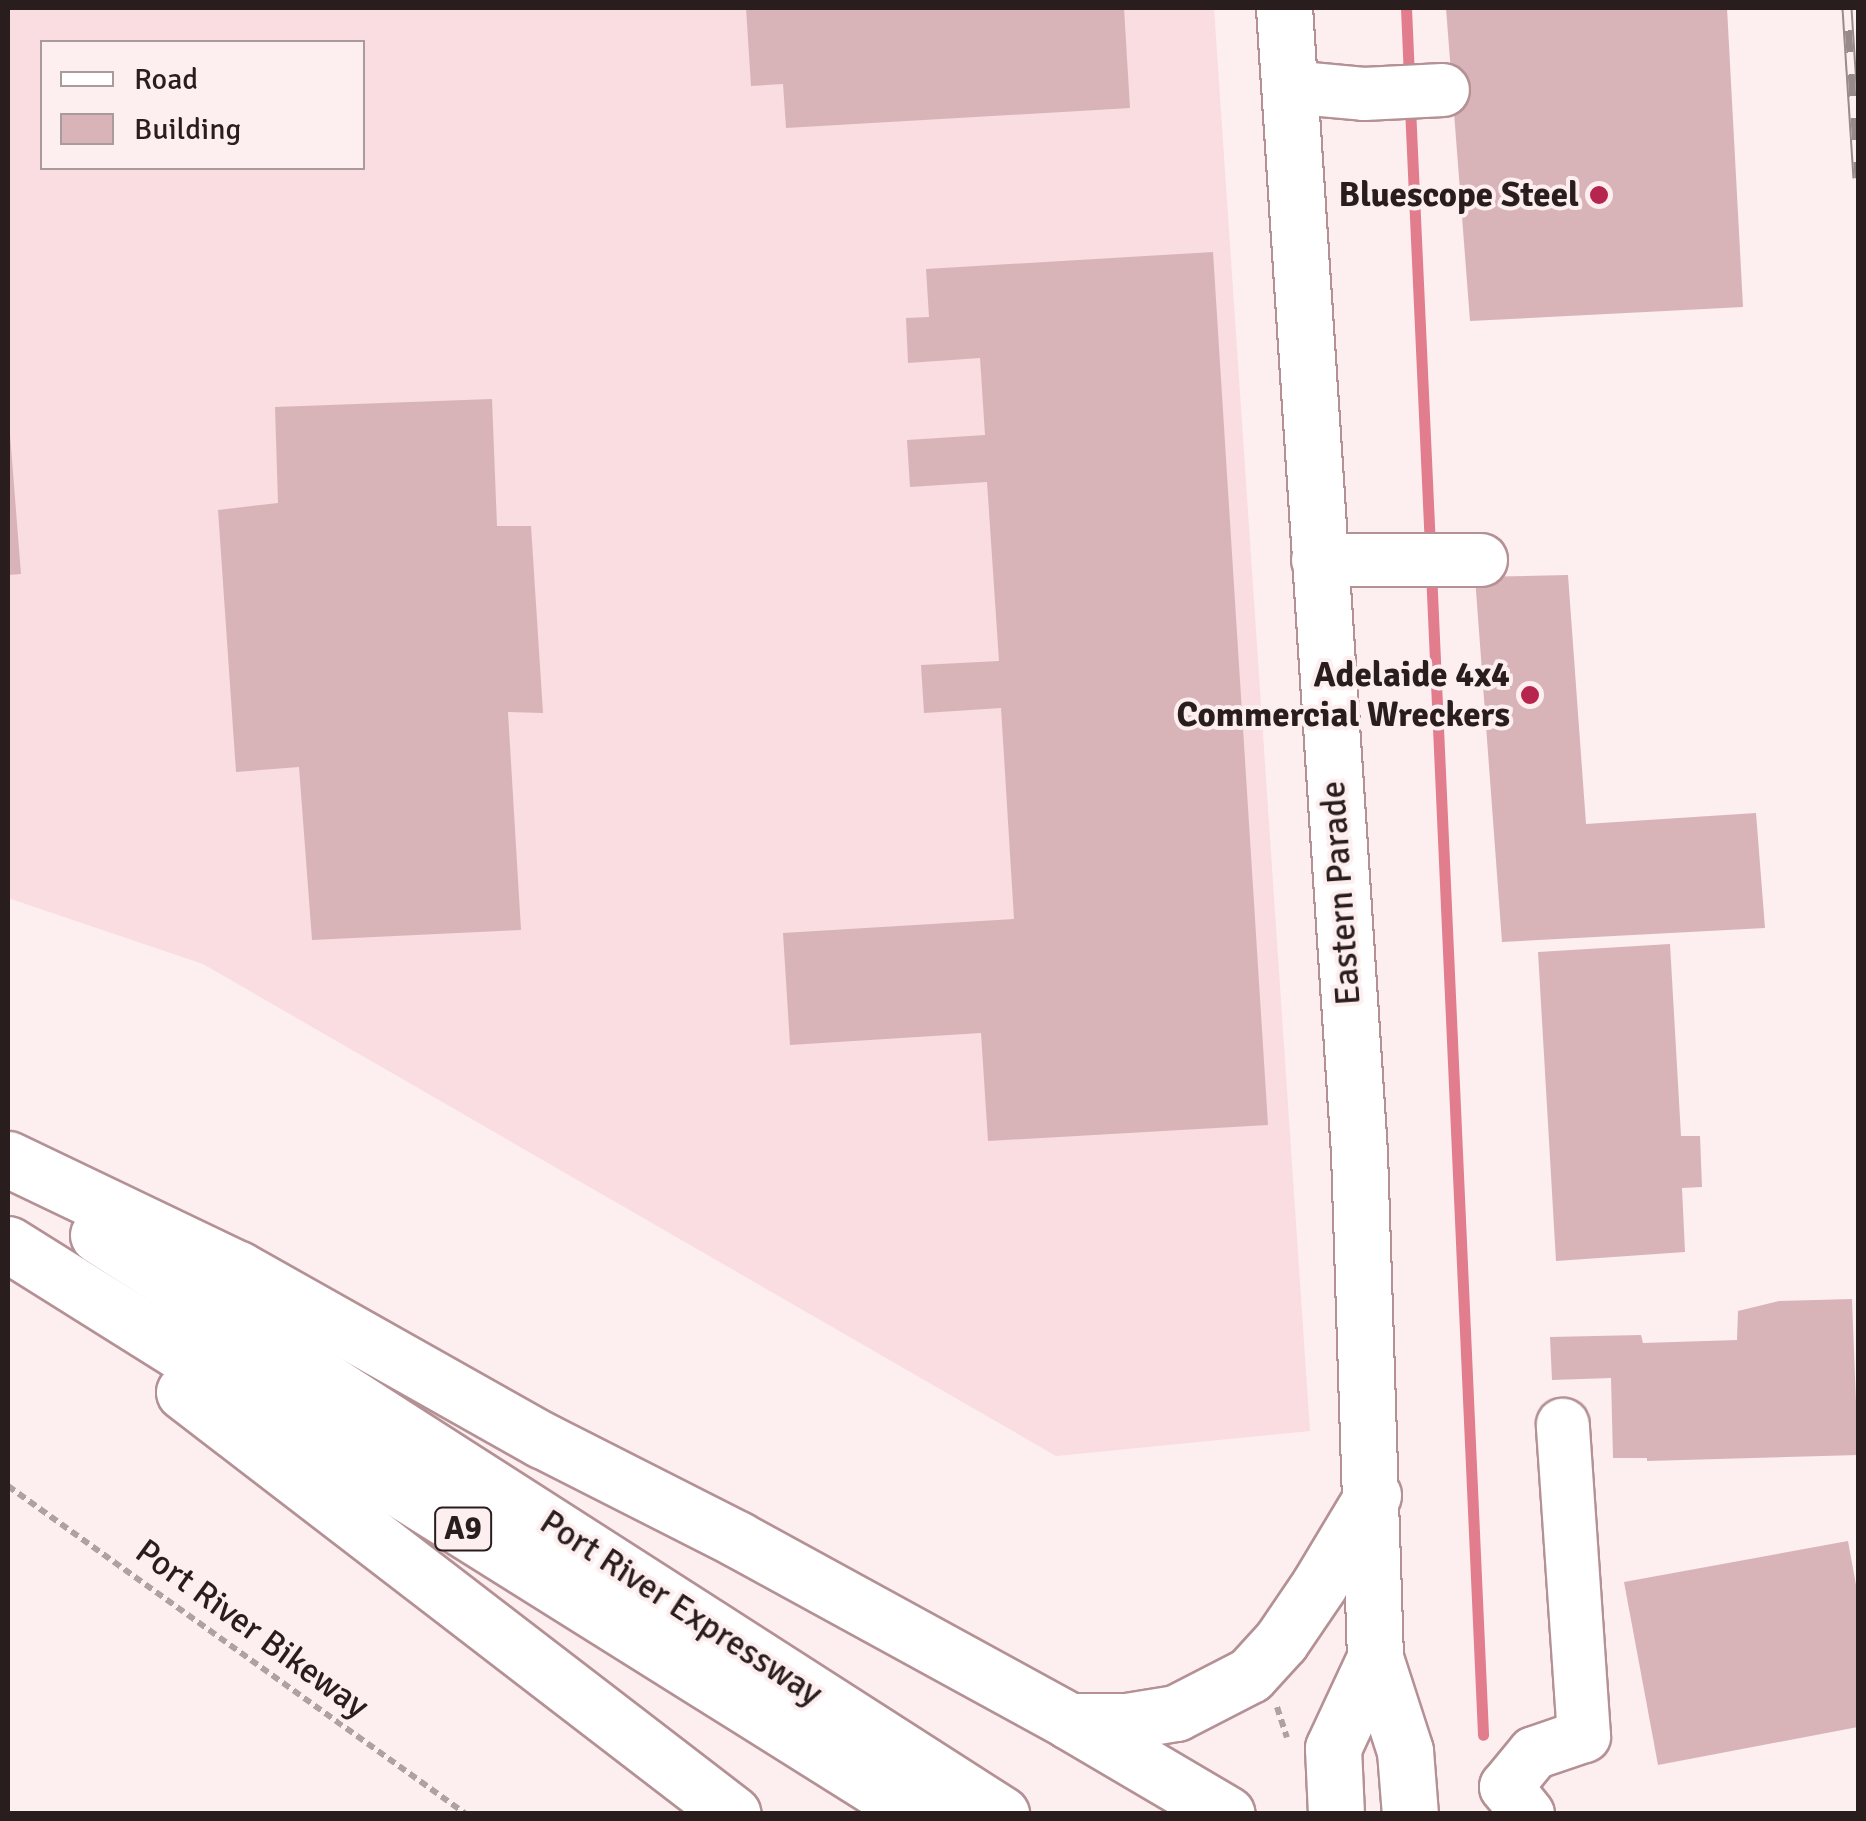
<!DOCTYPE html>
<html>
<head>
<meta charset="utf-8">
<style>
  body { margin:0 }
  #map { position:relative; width:1866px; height:1821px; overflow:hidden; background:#fdeeef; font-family:Signika,sans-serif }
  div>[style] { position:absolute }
  .built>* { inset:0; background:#f9dde0 }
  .stream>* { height:11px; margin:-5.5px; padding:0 5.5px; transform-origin:5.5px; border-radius:5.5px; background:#e17d8c }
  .building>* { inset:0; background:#d8b4b8 }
  .path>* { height:6px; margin-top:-3px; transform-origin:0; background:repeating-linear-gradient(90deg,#afa1a2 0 8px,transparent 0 13px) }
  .roads { filter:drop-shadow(2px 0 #b49195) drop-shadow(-2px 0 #b49195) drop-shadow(0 2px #b49195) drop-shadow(0 -2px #b49195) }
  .minor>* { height:52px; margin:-26px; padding:0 26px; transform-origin:26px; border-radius:26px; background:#fff }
  .major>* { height:55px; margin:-27.5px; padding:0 27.5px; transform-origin:27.5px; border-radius:27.5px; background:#fff }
  .highway>* { height:55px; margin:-27.5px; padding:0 27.5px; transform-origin:27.5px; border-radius:27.5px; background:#fff }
  .rail>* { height:11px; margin-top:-5.5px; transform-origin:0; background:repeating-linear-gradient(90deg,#fdeeef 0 22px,#988a8b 0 44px); box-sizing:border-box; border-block:2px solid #988a8b }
  .dots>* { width:28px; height:28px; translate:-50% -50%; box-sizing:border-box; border:5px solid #fdeeef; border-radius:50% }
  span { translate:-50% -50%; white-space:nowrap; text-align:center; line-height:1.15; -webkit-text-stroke:8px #fdeeef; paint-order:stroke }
  .shield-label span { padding:2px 8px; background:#fdeeef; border:2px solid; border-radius:8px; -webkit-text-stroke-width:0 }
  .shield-label { font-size:32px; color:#2a1d1e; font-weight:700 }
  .poi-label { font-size:35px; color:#2a1d1e; font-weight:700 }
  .right { translate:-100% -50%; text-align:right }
  .street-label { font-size:35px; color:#2a1d1e }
  .frame { position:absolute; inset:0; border:10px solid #2a1d1e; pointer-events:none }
  .legend { position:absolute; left:40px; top:40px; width:325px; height:130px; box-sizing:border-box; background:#fdeeef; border:2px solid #a99a9b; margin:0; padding:12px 18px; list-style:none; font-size:30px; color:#2a1d1e }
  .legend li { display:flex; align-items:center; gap:20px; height:50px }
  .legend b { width:50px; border:2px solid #a99a9b }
</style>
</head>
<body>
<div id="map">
  <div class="built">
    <i style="clip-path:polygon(evenodd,8px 8px,1214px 8px,1310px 1431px,1056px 1456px,203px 964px,8px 898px,8px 8px,42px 42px,362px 42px,362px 168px,42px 168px,42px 42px)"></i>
  </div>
  <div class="stream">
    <i style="left:1406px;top:8px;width:70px;rotate:87.5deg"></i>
    <i style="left:1410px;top:107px;width:441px;rotate:87.4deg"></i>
    <i style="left:1431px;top:571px;width:1165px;rotate:87.44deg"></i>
  </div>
  <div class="building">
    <i style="clip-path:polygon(746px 8px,1124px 8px,1130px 108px,786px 128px,783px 84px,751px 86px)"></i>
    <i style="clip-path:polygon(1446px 8px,1727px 8px,1743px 307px,1470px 321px)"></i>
    <i style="clip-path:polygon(1213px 252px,1268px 1125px,988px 1141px,981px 1033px,790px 1045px,783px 933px,1014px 919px,1001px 708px,924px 713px,921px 665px,999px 661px,987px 482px,910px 487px,907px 440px,985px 435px,980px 358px,908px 363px,906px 318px,929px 317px,926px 269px)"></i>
    <i style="clip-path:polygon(492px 399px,497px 526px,531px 526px,543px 713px,508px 712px,521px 930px,312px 940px,299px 767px,236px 772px,218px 510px,278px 503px,275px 407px)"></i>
    <i style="clip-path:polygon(8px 409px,21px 574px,8px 575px)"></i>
    <i style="clip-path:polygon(1568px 575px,1586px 824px,1756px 813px,1765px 928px,1502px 942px,1475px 577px)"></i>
    <i style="clip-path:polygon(1670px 944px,1681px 1136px,1700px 1136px,1702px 1187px,1682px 1188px,1685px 1252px,1556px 1261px,1538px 952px)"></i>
    <i style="clip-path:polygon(1852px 1299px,1858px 1455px,1647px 1461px,1647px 1458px,1613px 1458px,1611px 1378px,1552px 1380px,1550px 1337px,1641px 1335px,1643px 1343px,1737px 1340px,1738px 1311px,1779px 1301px)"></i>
    <i style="clip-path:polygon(1848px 1541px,1858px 1596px,1858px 1727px,1658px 1765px,1624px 1582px)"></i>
  </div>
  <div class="path">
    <i style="left:8px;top:1486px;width:563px;rotate:35.61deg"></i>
    <i style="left:1277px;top:1707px;width:32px;rotate:72deg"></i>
  </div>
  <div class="roads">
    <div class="minor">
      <i style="left:1289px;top:87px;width:75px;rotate:5.3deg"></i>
      <i style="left:1364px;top:94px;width:79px;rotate:-2.9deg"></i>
      <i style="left:1318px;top:560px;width:163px"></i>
      <i style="left:1528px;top:1814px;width:35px;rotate:-129deg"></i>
      <i style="left:1506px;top:1787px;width:44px;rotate:-50.5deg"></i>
      <i style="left:1534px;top:1753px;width:53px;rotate:-18.8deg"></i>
      <i style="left:1584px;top:1736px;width:312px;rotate:-93.9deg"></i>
    </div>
    <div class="major">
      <i style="left:1284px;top:8px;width:1146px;rotate:86.25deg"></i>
      <i style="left:1359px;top:1152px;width:506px;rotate:88.19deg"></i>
      <i style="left:1375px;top:1658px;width:98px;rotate:72.1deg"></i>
      <i style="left:1405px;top:1751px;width:63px;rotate:85.5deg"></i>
      <i style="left:1336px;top:1814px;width:66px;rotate:-92.6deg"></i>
      <i style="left:1333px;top:1748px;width:99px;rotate:-65deg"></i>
    </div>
    <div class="highway">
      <i style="left:8px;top:1159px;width:255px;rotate:25.6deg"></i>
      <i style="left:238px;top:1269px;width:349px;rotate:29.4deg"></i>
      <i style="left:542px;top:1440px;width:219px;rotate:26.9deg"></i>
      <i style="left:737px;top:1539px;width:379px;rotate:28.7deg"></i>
      <i style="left:1069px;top:1721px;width:183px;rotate:30.5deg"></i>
      <i style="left:98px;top:1235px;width:1073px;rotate:32.67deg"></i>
      <i style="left:8px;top:1244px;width:1074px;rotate:32.06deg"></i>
      <i style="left:184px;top:1392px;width:692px;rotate:37.55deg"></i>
      <i style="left:1069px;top:1721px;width:58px"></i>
      <i style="left:1127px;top:1721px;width:50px;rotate:-9.3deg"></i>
      <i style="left:1176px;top:1713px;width:83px;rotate:-27.2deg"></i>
      <i style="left:1250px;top:1675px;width:46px;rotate:-47.6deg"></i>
      <i style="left:1281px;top:1641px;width:68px;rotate:-55.8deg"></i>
      <i style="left:1319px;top:1585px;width:105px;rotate:-59deg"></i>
    </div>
  </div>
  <div class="rail">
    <i style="left:1847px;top:8px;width:170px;rotate:86.3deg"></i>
  </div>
  <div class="dots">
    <i style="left:1599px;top:195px;background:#b5254d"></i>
    <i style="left:1530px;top:695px;background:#b5254d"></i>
  </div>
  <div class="shield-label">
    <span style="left:463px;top:1529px">A9</span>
  </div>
  <div class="poi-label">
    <span class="right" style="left:1579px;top:195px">Bluescope Steel</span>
    <span class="right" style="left:1510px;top:695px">Adelaide 4x4<br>Commercial Wreckers</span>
  </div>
  <div class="street-label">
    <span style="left:1341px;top:893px;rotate:-94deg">Eastern Parade</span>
    <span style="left:681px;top:1608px;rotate:33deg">Port River Expressway</span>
    <span style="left:252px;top:1629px;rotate:36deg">Port River Bikeway</span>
  </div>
  <div class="frame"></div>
  <ul class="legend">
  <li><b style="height:12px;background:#fff"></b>Road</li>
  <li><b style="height:28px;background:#d8b4b8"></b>Building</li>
  </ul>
</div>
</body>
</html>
